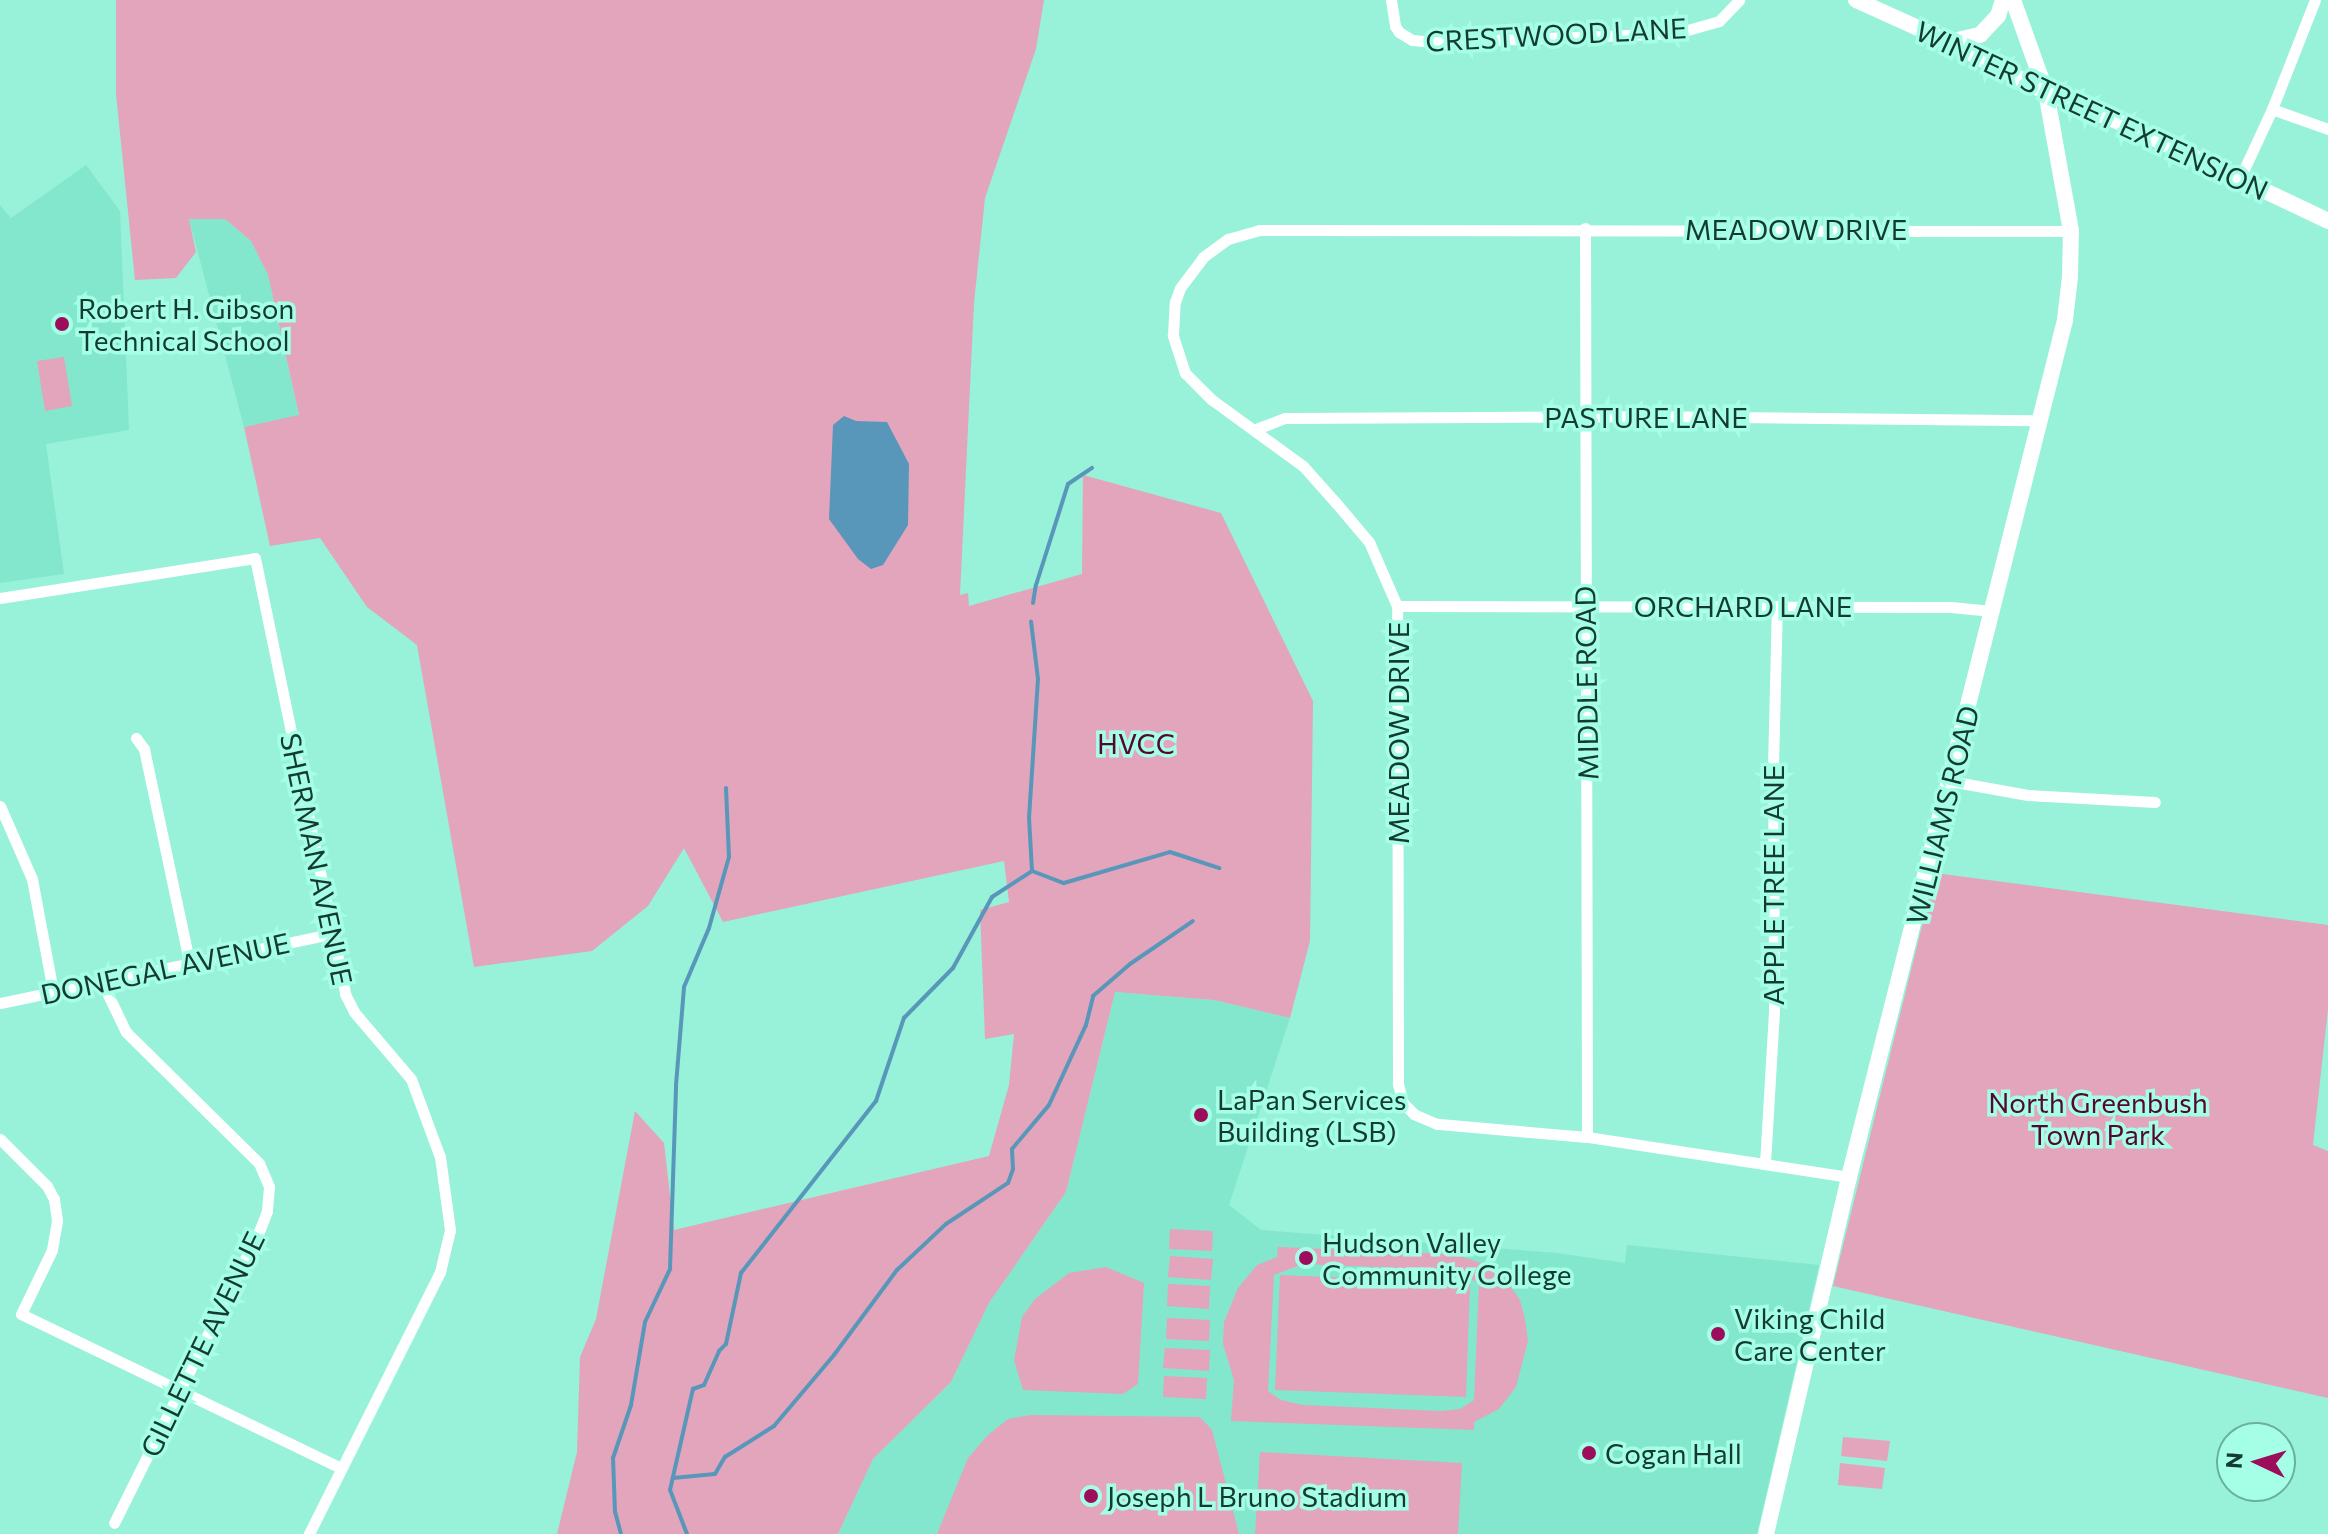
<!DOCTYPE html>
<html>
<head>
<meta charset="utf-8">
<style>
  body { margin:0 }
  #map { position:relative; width:2328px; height:1534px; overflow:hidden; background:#98f1d9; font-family:Commissioner,sans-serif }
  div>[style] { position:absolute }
  .built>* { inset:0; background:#83e7cd }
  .green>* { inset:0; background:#e2a5bb }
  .water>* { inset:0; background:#5897ba }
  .stream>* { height:4px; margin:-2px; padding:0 2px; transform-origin:2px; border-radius:2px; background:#5897ba }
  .street>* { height:11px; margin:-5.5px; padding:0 5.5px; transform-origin:5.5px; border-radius:5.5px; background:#fff }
  .secondary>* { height:16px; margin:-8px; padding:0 8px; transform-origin:8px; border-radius:8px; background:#fff }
  .dots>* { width:22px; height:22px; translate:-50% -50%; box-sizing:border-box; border:4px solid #a5ffe6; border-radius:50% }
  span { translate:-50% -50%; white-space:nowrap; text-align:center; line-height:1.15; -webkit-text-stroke:7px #a5ffe6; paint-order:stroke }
  .street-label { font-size:28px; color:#143a31 }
  .poi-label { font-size:28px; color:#143a31 }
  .left { translate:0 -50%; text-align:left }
  .park-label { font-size:28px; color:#550730 }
  .north { position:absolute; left:2216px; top:1422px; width:80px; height:80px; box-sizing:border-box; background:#a5ffe6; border:2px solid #6bb09e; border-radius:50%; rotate:274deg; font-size:22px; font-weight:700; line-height:32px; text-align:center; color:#143a31 }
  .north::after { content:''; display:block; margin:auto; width:28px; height:36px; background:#9c0d5c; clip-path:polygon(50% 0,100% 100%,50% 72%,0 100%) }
</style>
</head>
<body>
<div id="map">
  <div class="built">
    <i style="clip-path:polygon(86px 165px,120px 211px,129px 430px,46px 444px,64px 574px,0 583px,0 205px,11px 218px)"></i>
    <i style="clip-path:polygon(189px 219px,225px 219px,251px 241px,268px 275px,299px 416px,244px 427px)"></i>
    <i style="clip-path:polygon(1115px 992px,1214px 1000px,1290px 1018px,1229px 1205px,1261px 1230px,1557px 1253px,1625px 1263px,1627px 1245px,1819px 1265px,1757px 1534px,838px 1534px,873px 1459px,951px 1382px,989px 1303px,1066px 1192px)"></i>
  </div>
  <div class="green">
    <i style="clip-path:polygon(116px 0,1044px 0,1036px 49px,985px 198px,974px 303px,960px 595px,968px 593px,969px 606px,1082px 574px,1083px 475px,1221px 513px,1313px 701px,1310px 941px,1290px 1018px,1214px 1000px,1115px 992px,1066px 1192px,989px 1303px,951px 1382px,873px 1459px,838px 1534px,557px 1534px,577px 1452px,580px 1357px,596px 1319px,635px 1111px,664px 1143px,674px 1230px,989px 1156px,1009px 1085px,1014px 1034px,985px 1039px,980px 910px,1009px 902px,1004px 861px,723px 922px,684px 848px,648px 906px,592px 951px,474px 967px,417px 645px,367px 607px,320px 538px,270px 546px,244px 427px,299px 415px,268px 275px,251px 241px,225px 219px,189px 219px,196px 252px,176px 278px,135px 280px,116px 94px)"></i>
    <i style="clip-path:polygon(64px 357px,72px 406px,45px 411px,37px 361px)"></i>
    <i style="clip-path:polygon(1935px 873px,2328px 925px,2328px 1009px,2313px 1145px,2328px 1151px,2328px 1398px,1833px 1286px)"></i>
    <i style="clip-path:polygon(1170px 1229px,1213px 1231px,1212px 1251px,1169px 1249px)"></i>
    <i style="clip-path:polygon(evenodd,1278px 1247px,1454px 1254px,1490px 1266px,1506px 1280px,1520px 1300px,1525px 1319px,1528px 1341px,1516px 1387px,1499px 1409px,1474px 1422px,1474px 1430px,1231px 1421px,1234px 1380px,1223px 1344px,1224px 1322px,1238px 1288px,1257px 1265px,1277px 1257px,1278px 1247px,1303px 1264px,1448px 1270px,1479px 1283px,1474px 1400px,1460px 1409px,1441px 1411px,1303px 1405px,1281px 1400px,1268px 1391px,1274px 1275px,1303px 1264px)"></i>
    <i style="clip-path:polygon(1170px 1256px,1213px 1259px,1211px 1280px,1168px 1277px)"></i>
    <i style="clip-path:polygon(1106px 1267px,1144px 1283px,1138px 1384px,1123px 1394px,1023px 1390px,1014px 1360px,1022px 1317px,1035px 1299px,1069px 1273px)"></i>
    <i style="clip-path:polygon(1280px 1275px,1470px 1283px,1466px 1397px,1275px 1390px)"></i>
    <i style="clip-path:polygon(1168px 1284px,1210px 1286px,1209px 1309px,1167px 1306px)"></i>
    <i style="clip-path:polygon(1167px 1318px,1210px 1320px,1209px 1341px,1166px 1339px)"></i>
    <i style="clip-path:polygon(1165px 1348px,1210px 1350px,1209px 1371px,1163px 1368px)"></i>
    <i style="clip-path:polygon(1164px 1376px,1207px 1378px,1206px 1399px,1163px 1397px)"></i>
    <i style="clip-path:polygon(1031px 1415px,1200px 1417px,1212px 1430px,1239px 1534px,937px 1534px,968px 1458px,988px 1435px,1008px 1419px)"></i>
    <i style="clip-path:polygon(1843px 1437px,1890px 1441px,1887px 1461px,1841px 1456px)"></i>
    <i style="clip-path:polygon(1260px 1452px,1462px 1463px,1458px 1534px,1255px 1534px)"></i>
    <i style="clip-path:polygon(1840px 1463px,1885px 1468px,1882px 1489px,1838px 1485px)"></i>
  </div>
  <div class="water">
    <i style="clip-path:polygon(844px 416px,856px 421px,887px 422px,909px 464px,908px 525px,883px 565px,871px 569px,858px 559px,829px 519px,833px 425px)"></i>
  </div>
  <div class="stream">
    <i style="left:1033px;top:603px;width:18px;rotate:-81deg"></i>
    <i style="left:1036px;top:585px;width:106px;rotate:-72.4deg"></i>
    <i style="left:1068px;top:484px;width:29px;rotate:-34deg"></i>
    <i style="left:1032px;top:871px;width:34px;rotate:21deg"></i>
    <i style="left:1064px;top:883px;width:110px;rotate:-16.3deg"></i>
    <i style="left:1170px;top:852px;width:52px;rotate:18.1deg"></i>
    <i style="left:673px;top:1478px;width:42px;rotate:-5.4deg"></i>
    <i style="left:715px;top:1474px;width:20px;rotate:-60deg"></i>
    <i style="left:725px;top:1457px;width:58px;rotate:-32.3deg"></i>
    <i style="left:774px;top:1426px;width:93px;rotate:-49.8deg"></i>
    <i style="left:834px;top:1355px;width:106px;rotate:-53.5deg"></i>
    <i style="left:897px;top:1270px;width:67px;rotate:-43.2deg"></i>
    <i style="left:946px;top:1224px;width:74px;rotate:-33.5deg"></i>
    <i style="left:1008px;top:1183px;width:15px;rotate:-70deg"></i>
    <i style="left:1013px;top:1169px;width:20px;rotate:-93deg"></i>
    <i style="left:1012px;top:1149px;width:57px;rotate:-49.9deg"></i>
    <i style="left:1049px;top:1105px;width:88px;rotate:-65.2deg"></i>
    <i style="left:1086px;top:1025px;width:30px;rotate:-76deg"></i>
    <i style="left:1093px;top:996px;width:49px;rotate:-40.9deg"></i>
    <i style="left:1130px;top:964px;width:76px;rotate:-34.3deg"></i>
    <i style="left:621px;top:1534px;width:23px;rotate:-105deg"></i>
    <i style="left:615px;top:1512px;width:54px;rotate:-92.1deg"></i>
    <i style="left:613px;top:1458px;width:56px;rotate:-71.2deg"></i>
    <i style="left:631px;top:1405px;width:84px;rotate:-80.4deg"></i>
    <i style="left:645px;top:1322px;width:59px;rotate:-64.7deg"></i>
    <i style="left:670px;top:1269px;width:184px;rotate:-88.1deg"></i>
    <i style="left:676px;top:1085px;width:98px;rotate:-85.3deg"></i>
    <i style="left:684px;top:987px;width:64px;rotate:-67deg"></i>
    <i style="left:709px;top:928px;width:74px;rotate:-74.3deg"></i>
    <i style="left:729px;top:857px;width:69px;rotate:-92.5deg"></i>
    <i style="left:687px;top:1534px;width:47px;rotate:-111.1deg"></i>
    <i style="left:670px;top:1490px;width:104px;rotate:-77.2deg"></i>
    <i style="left:693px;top:1389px;width:12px;rotate:-20deg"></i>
    <i style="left:704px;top:1385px;width:37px;rotate:-66deg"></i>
    <i style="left:719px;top:1351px;width:10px;rotate:-45deg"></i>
    <i style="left:726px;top:1344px;width:73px;rotate:-78.1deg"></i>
    <i style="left:741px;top:1273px;width:219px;rotate:-51.9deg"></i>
    <i style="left:876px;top:1101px;width:88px;rotate:-71.4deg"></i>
    <i style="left:904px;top:1018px;width:70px;rotate:-45.6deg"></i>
    <i style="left:953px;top:968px;width:81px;rotate:-61.2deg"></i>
    <i style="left:992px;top:897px;width:48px;rotate:-33deg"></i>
    <i style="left:1032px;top:871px;width:53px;rotate:-93.2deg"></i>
    <i style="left:1029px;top:818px;width:139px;rotate:-86.3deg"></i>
    <i style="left:1038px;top:679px;width:58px;rotate:-96.9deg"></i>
  </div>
  <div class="street">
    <i style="left:1391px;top:0;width:26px;rotate:81deg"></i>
    <i style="left:1395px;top:26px;width:7px;rotate:56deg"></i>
    <i style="left:1399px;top:32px;width:15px;rotate:32deg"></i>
    <i style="left:1412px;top:40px;width:23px;rotate:5deg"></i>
    <i style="left:1435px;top:42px;width:242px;rotate:-2.1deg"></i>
    <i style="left:1677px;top:33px;width:44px;rotate:-15.9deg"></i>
    <i style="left:1719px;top:21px;width:29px;rotate:-46deg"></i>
    <i style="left:2272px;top:109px;width:59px;rotate:19.7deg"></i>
    <i style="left:2240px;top:178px;width:76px;rotate:-65.1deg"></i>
    <i style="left:2272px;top:109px;width:117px;rotate:-68.5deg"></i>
    <i style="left:1585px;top:228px;width:909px;rotate:89.87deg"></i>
    <i style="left:1256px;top:429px;width:31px;rotate:-21deg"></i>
    <i style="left:1285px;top:418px;width:351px;rotate:-0.3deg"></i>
    <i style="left:1636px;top:416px;width:403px;rotate:0.6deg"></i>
    <i style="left:0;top:598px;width:258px;rotate:-8.9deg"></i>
    <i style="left:255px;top:558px;width:445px;rotate:78.3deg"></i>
    <i style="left:345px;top:994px;width:20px;rotate:63deg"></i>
    <i style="left:354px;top:1012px;width:88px;rotate:49.6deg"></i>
    <i style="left:411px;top:1079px;width:83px;rotate:69.6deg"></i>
    <i style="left:440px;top:1157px;width:74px;rotate:82.2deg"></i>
    <i style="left:450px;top:1230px;width:43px;rotate:103.4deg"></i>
    <i style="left:440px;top:1272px;width:293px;rotate:116.6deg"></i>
    <i style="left:1397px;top:606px;width:554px;rotate:0.1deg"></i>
    <i style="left:1951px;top:607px;width:41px;rotate:5.6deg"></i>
    <i style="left:136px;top:738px;width:14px;rotate:54deg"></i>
    <i style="left:144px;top:749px;width:217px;rotate:78deg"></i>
    <i style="left:1950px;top:781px;width:79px;rotate:10.2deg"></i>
    <i style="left:2028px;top:795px;width:127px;rotate:3.2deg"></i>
    <i style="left:0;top:806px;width:80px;rotate:66.3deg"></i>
    <i style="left:32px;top:879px;width:114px;rotate:79.4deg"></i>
    <i style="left:102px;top:982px;width:55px;rotate:64.4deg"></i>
    <i style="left:126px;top:1032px;width:187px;rotate:44.6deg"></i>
    <i style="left:259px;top:1163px;width:26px;rotate:67deg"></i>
    <i style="left:269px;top:1187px;width:24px;rotate:95deg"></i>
    <i style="left:267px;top:1211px;width:19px;rotate:111deg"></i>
    <i style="left:260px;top:1229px;width:328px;rotate:116.4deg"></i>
    <i style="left:0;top:1003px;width:337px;rotate:-11.8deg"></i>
    <i style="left:0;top:1139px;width:66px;rotate:45deg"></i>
    <i style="left:47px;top:1186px;width:15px;rotate:62deg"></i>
    <i style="left:54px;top:1199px;width:22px;rotate:82deg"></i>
    <i style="left:57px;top:1221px;width:29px;rotate:100deg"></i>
    <i style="left:52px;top:1250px;width:71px;rotate:115.8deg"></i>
    <i style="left:21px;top:1314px;width:355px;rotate:25.7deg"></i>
    <i style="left:1765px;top:1163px;width:153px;rotate:-86.6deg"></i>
    <i style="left:1774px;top:1010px;width:243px;rotate:-90.2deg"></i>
    <i style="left:1773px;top:767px;width:161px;rotate:-88.6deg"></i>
    <i style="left:1849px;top:1177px;width:265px;rotate:-171.3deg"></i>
    <i style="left:1587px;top:1137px;width:151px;rotate:-175deg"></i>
    <i style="left:1437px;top:1124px;width:25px;rotate:-157deg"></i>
    <i style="left:1414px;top:1114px;width:16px;rotate:-135deg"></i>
    <i style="left:1403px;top:1103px;width:20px;rotate:-105deg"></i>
    <i style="left:1398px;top:1084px;width:478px;rotate:-90.1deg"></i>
    <i style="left:1397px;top:606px;width:70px;rotate:-113.6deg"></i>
    <i style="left:1369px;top:542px;width:51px;rotate:-130.2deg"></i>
    <i style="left:1336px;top:503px;width:50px;rotate:-131.7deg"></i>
    <i style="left:1303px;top:466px;width:112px;rotate:-144deg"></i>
    <i style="left:1212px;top:400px;width:38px;rotate:-135deg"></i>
    <i style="left:1185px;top:373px;width:40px;rotate:-108deg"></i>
    <i style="left:1173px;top:335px;width:33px;rotate:-87deg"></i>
    <i style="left:1175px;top:302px;width:15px;rotate:-70deg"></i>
    <i style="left:1180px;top:288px;width:39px;rotate:-53deg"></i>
    <i style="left:1203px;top:257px;width:31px;rotate:-36deg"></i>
    <i style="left:1228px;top:239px;width:32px;rotate:-16deg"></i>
    <i style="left:1259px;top:230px;width:812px;rotate:0.07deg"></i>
  </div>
  <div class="secondary">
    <i style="left:1856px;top:0;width:102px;rotate:24.3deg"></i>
    <i style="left:1949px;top:42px;width:109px;rotate:27.3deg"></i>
    <i style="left:2046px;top:92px;width:87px;rotate:22.4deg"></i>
    <i style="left:2126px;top:125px;width:224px;rotate:25.4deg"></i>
    <i style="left:1949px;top:42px;width:32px;rotate:-13deg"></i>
    <i style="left:1980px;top:35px;width:26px;rotate:-47deg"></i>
    <i style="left:1998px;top:16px;width:17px;rotate:-73deg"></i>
    <i style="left:1766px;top:1534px;width:367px;rotate:-76.9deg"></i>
    <i style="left:1849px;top:1177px;width:884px;rotate:-75.85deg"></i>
    <i style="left:2065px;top:320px;width:43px;rotate:-83.4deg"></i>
    <i style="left:2070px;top:277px;width:46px;rotate:-88.8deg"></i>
    <i style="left:2071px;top:231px;width:141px;rotate:-100.2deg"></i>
    <i style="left:2046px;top:92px;width:98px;rotate:-109.7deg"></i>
  </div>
  <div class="dots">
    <i style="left:62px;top:324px;background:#9c0d5c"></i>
    <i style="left:1201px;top:1115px;background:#9c0d5c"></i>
    <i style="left:1306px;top:1258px;background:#9c0d5c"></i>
    <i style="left:1718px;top:1334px;background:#9c0d5c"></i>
    <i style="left:1589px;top:1453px;background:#9c0d5c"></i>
    <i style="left:1091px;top:1496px;background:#9c0d5c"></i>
  </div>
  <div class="street-label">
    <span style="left:1556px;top:34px;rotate:-3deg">CRESTWOOD LANE</span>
    <span style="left:2092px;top:110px;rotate:25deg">WINTER STREET EXTENSION</span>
    <span style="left:1796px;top:229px">MEADOW DRIVE</span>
    <span style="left:1646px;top:417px">PASTURE LANE</span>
    <span style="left:1743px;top:606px">ORCHARD LANE</span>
    <span style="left:1586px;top:683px;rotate:-91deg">MIDDLE ROAD</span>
    <span style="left:1398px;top:733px;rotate:-90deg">MEADOW DRIVE</span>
    <span style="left:1942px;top:815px;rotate:-76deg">WILLIAMS ROAD</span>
    <span style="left:317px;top:859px;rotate:78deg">SHERMAN AVENUE</span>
    <span style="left:1773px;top:885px;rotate:-90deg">APPLE TREE LANE</span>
    <span style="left:165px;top:968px;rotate:-12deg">DONEGAL AVENUE</span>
    <span style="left:202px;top:1344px;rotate:-64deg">GILLETTE AVENUE</span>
  </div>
  <div class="poi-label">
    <span class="left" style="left:78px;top:324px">Robert H. Gibson<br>Technical School</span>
    <span class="left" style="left:1217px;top:1115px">LaPan Services<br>Building (LSB)</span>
    <span class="left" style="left:1322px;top:1258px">Hudson Valley<br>Community College</span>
    <span class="left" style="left:1734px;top:1334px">Viking Child<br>Care Center</span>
    <span class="left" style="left:1605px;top:1453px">Cogan Hall</span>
    <span class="left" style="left:1107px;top:1496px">Joseph L Bruno Stadium</span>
  </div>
  <div class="park-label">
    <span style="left:1136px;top:743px">HVCC</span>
    <span style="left:2098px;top:1118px">North Greenbush<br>Town Park</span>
  </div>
  <div class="north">N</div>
</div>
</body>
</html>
